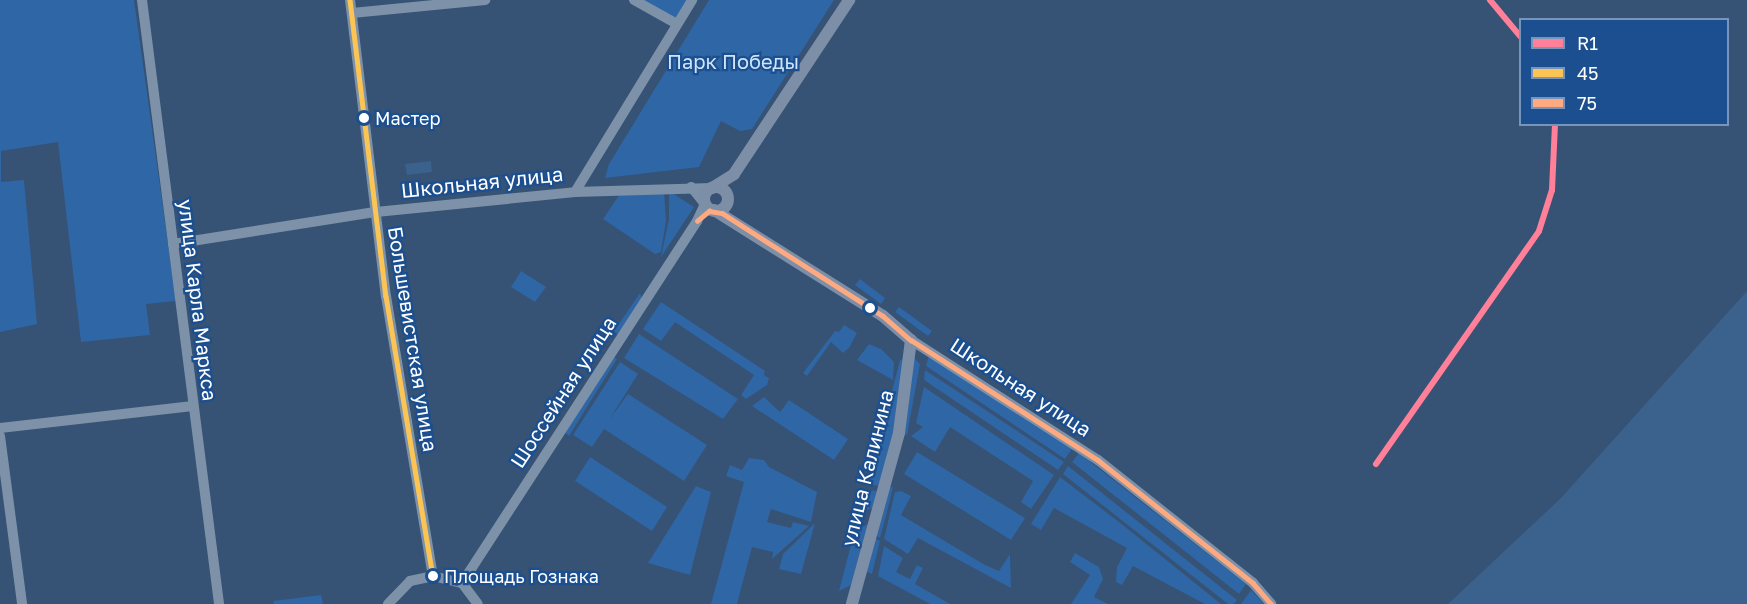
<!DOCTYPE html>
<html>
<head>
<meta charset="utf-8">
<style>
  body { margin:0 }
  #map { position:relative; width:1747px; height:604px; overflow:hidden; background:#365274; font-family:"Golos Text",sans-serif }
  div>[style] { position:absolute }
  .green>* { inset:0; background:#2f66a5 }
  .water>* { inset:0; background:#3b618d }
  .minor>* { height:10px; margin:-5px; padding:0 5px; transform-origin:5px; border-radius:5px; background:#7d92a8 }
  .major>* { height:12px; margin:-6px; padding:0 6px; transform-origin:6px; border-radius:6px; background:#7d8ea7 }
  .major>.ring { margin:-6px; padding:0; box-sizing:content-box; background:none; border:12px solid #7d8ea7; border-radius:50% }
  .bus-1>* { height:4.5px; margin:-2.25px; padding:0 2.25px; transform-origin:2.25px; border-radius:2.25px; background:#fcc553 }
  .bus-2>* { height:4.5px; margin:-2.25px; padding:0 2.25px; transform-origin:2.25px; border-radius:2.25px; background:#ffa980 }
  .rail-1>* { height:6px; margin:-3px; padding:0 3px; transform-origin:3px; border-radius:3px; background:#ff8098 }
  .dots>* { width:16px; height:16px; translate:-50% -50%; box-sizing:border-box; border:3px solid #1b4f8f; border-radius:50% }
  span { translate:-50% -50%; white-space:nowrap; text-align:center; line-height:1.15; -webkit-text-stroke:4.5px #1b4f8f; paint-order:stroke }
  .bus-label { font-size:18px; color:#fff }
  .left { translate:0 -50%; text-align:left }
  .park-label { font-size:20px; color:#cfe3fa }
  .street-label { font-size:20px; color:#fff }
  .legend { position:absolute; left:1519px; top:18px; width:210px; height:108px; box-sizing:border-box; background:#1b4f8f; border:2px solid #7695bc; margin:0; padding:8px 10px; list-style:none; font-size:18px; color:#fff }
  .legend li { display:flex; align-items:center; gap:12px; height:30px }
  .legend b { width:30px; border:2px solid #7695bc }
</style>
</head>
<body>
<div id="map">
  <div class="green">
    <i style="clip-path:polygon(0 0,134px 0,176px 301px,146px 304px,150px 335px,81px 342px,58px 142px,1px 151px,1px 182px,24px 180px,37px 324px,0 332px)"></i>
    <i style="clip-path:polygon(641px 0,687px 0,675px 19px)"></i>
    <i style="clip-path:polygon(709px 0,834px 0,752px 129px,740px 131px,721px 121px,699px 167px,605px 178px,609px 164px)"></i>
    <i style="clip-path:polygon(664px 190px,666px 221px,661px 252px,655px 254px,603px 219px,622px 191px)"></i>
    <i style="clip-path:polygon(669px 191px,694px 207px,661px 257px,669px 219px)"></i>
    <i style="clip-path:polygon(521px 271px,546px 287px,535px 302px,511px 287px)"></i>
    <i style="clip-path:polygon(860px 279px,885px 298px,881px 304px,855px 285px)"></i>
    <i style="clip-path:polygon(640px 293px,642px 299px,618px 335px,614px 331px)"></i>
    <i style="clip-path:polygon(661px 302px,765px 371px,764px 375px,769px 378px,767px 385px,746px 399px,741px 395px,754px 375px,675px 322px,661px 341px,643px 329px)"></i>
    <i style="clip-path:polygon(899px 307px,932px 331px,928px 336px,895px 312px)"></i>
    <i style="clip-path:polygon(844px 325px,857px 333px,849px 348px,843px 353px,831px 342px,807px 376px,803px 373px,835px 331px,839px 332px)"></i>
    <i style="clip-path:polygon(639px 334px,738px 399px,723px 419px,624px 358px)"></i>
    <i style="clip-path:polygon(869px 344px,881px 349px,894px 362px,893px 380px,857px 360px)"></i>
    <i style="clip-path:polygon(929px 355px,1073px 447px,1065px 459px,926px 366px)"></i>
    <i style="clip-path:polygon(612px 356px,617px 359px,569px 436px,564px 432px)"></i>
    <i style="clip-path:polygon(913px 357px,920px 364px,907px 435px,902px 432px)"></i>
    <i style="clip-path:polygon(900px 360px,904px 360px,897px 424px,879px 486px,868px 484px)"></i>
    <i style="clip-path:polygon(620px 362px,638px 374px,609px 420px,628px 394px,707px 445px,684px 481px,604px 429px,592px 447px,573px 435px)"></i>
    <i style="clip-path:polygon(925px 370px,1064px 462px,1058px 470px,924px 380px)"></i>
    <i style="clip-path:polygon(924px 387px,1054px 475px,1031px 509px,1021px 502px,1033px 481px,950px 427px,935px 452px,911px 436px,923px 427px,916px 423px)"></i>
    <i style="clip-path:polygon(764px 397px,780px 412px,789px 400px,848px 439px,834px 460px,752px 406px)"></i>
    <i style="clip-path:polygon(917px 452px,1025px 518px,1011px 540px,904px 474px)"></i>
    <i style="clip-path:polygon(1079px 453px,1246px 584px,1239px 594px,1072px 462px)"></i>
    <i style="clip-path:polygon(590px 457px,667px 507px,652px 531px,575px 481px)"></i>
    <i style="clip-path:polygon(749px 458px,764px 460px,769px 467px,817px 492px,811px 522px,771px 509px,767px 522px,791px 528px,793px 522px,809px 526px,772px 559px,773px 552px,752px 547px,737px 604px,711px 604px,744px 482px,726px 476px,730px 465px,742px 470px)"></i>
    <i style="clip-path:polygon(1068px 466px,1237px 600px,1234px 604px,1228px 604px,1063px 474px)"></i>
    <i style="clip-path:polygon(1060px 477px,1119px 522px,1221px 604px,1205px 604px,1133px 566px,1122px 585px,1116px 582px,1117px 567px,1127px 548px,1054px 508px,1041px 530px,1031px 524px)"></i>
    <i style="clip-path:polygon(696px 486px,711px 492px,690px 575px,648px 563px)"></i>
    <i style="clip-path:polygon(893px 487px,886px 516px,880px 538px,873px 534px,887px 488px)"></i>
    <i style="clip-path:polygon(867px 490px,878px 491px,873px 508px,860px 512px)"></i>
    <i style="clip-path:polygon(901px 491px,911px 496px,901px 515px,985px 565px,999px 571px,1010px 554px,1011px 588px,918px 538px,908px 554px,884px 539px,895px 492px)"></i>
    <i style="clip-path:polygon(815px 523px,801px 574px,779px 569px,783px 554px)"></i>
    <i style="clip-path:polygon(868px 524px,851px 585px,839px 591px,855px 529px)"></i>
    <i style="clip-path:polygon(873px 537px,880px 541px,872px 574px,863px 570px)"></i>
    <i style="clip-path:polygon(884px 546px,903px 558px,896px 572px,910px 579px,917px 565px,923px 568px,915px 584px,950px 604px,930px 604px,878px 576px)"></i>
    <i style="clip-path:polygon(1075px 553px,1099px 567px,1103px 579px,1094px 597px,1108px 604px,1071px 604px,1090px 575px,1070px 562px)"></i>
    <i style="clip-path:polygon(1251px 590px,1262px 602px,1263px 604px,1241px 604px)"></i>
    <i style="clip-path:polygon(321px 595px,323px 604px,274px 604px,273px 601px)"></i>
  </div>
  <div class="water">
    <i style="clip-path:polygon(431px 161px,432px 172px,407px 175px,405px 164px)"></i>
    <i style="clip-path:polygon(1747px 291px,1747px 604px,1448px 604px,1561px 498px)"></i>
  </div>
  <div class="minor">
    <i style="left:142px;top:0;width:609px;rotate:82.73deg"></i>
    <i style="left:350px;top:0;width:298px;rotate:83.1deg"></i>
    <i style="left:386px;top:296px;width:284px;rotate:80.5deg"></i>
    <i style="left:634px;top:0;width:49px;rotate:29.2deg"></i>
    <i style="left:352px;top:13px;width:134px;rotate:-5.6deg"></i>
    <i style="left:575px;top:192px;width:225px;rotate:-58.6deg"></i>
    <i style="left:173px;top:244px;width:206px;rotate:-9deg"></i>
    <i style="left:376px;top:212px;width:200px;rotate:-5.7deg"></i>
    <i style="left:575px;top:192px;width:137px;rotate:-1.7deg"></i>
    <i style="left:911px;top:340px;width:222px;rotate:32.7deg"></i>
    <i style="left:1098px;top:460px;width:198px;rotate:38.4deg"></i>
    <i style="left:1253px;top:583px;width:28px;rotate:49deg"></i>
    <i style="left:0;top:428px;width:194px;rotate:-6.5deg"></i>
    <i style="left:0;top:436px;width:169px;rotate:82.5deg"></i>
    <i style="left:462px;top:583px;width:432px;rotate:-57deg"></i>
    <i style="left:697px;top:221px;width:19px;rotate:-65deg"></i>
    <i style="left:705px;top:204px;width:22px;rotate:-129deg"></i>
    <i style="left:388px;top:604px;width:32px;rotate:-46deg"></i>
    <i style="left:410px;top:581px;width:24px;rotate:-12deg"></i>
    <i style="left:433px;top:576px;width:30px;rotate:14deg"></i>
    <i style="left:462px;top:583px;width:26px;rotate:53deg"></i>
  </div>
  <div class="major">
    <i class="ring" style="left:704px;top:187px;width:12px;height:12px"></i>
    <i style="left:712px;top:188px;width:26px;rotate:-32deg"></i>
    <i style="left:734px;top:174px;width:209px;rotate:-56.5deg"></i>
    <i style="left:714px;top:210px;width:199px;rotate:32.1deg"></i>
    <i style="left:883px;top:316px;width:37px;rotate:41deg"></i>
    <i style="left:911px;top:340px;width:94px;rotate:97.4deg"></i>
    <i style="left:899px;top:433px;width:177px;rotate:105.4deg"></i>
  </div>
  <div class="bus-1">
    <i style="left:350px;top:0;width:298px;rotate:83.1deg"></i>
    <i style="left:386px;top:296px;width:284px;rotate:80.5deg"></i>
  </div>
  <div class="bus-2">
    <i style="left:697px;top:221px;width:16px;rotate:-40deg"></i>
    <i style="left:709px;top:211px;width:13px;rotate:9deg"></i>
    <i style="left:722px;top:213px;width:191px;rotate:32.6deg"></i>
    <i style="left:883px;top:316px;width:37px;rotate:41deg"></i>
    <i style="left:911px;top:340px;width:222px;rotate:32.7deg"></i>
    <i style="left:1098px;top:460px;width:198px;rotate:38.4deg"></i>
    <i style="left:1253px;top:583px;width:28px;rotate:49deg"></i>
  </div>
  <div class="rail-1">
    <i style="left:1490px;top:0;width:47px;rotate:50.2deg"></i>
    <i style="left:1376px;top:464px;width:284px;rotate:-55deg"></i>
    <i style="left:1539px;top:231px;width:43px;rotate:-72.4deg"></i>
    <i style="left:1552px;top:190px;width:66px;rotate:-87.4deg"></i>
  </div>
  <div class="dots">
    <i style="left:364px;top:118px;background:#fff"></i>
    <i style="left:870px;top:308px;background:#fff"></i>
    <i style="left:433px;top:576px;background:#fff"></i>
  </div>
  <div class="bus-label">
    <span class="left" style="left:375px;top:118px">Мастер</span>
    <span class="left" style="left:444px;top:576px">Площадь Гознака</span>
  </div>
  <div class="park-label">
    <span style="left:733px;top:61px">Парк Победы</span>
  </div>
  <div class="street-label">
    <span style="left:482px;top:182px;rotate:-6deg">Школьная улица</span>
    <span style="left:198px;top:300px;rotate:83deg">улица Карла Маркса</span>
    <span style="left:413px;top:339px;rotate:81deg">Большевистская улица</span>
    <span style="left:1021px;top:387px;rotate:33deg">Школьная улица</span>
    <span style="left:563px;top:392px;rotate:-57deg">Шоссейная улица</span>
    <span style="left:867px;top:468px;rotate:-76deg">улица Калинина</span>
  </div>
  <ul class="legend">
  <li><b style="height:8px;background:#ff8098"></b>R1</li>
  <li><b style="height:8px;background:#fcc553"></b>45</li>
  <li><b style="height:8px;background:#ffa980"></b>75</li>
  </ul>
</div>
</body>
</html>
